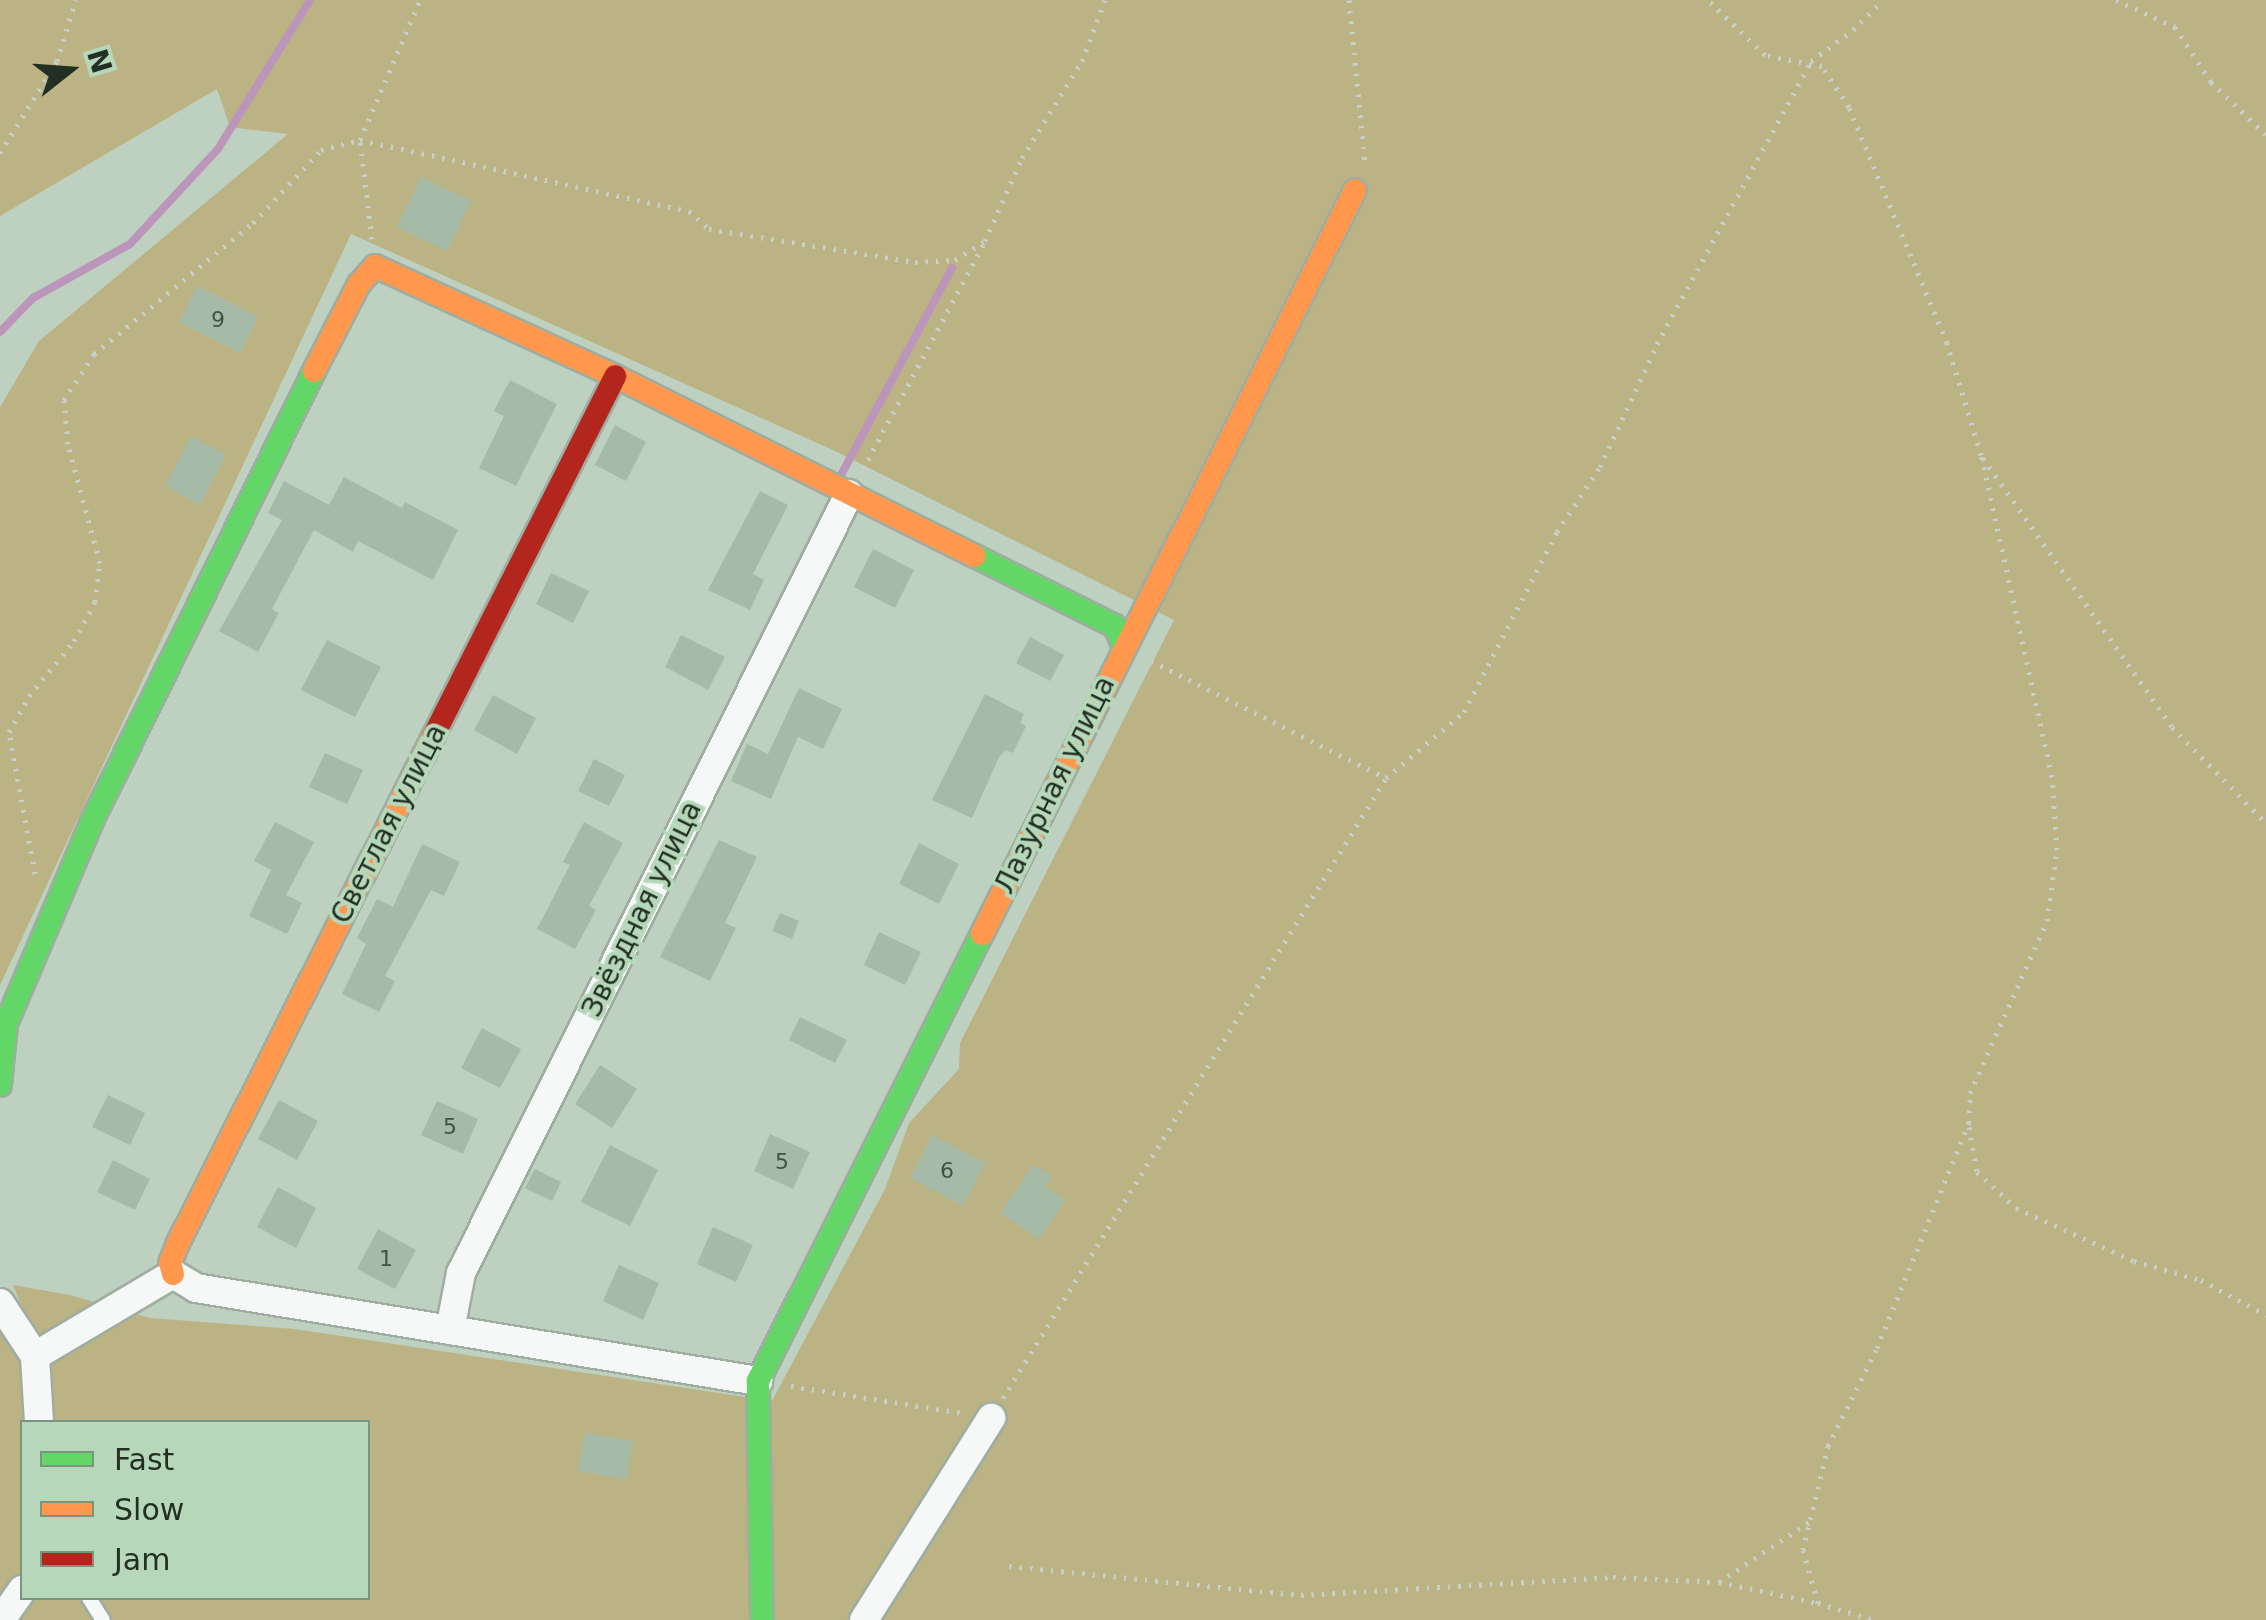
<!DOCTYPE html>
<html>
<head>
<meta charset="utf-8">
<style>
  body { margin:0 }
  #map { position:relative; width:2266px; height:1620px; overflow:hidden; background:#bed0c0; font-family:"DejaVu Sans",sans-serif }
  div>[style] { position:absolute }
  .green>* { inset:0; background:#bcb384 }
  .stream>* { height:8px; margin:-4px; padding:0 4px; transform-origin:4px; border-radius:4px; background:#bc96ba }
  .building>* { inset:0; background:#a5bba8 }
  .path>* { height:5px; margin-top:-2.5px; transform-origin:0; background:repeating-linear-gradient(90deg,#c9cfca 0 2.5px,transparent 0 10.5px) }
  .roads { filter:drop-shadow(2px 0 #9fada0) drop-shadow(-2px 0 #9fada0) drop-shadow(0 2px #9fada0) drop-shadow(0 -2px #9fada0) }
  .lane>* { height:14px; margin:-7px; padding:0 7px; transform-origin:7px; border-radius:7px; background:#f5f8f6 }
  .street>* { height:28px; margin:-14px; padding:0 14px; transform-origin:14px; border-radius:14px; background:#f5f8f6 }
  .fast>* { height:22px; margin:-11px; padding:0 11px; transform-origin:11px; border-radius:11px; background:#63d668 }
  .slow>* { height:22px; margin:-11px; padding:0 11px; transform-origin:11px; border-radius:11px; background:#ff974d }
  .jam>* { height:22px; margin:-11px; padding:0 11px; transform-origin:11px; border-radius:11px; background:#b3261e }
  span { translate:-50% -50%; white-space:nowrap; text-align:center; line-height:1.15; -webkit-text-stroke:8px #b7d7ba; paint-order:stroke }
  .number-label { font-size:22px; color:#435244 }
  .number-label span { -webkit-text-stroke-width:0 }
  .street-label { font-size:28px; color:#222f23 }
  .legend { position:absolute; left:20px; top:1420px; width:350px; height:180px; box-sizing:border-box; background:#b7d7ba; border:2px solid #7b947e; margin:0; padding:12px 18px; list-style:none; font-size:30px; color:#222f23 }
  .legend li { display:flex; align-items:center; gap:20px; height:50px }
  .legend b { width:50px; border:2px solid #7b947e }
  .north { position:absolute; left:20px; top:20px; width:100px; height:100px; -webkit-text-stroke:8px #b7d7ba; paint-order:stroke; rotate:73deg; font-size:28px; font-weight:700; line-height:40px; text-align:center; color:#222f23 }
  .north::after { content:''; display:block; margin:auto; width:35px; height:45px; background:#222f23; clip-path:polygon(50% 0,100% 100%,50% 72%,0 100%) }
</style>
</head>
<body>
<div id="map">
  <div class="green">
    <i style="clip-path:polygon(evenodd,0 0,2266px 0,2266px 1620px,0 1620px,0 1322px,29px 1324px,13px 1285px,70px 1295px,150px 1318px,295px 1329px,772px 1401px,885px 1189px,909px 1123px,959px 1069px,960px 1043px,1174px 620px,835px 451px,351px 234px,0 985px,0 407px,39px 341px,288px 134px,230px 127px,217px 89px,0 216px,0 0,22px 1422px,368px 1422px,368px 1598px,22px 1598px,22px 1422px)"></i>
  </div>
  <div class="stream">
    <i style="left:0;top:332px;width:47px;rotate:-45.9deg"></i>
    <i style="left:33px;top:298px;width:111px;rotate:-29.1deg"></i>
    <i style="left:130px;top:244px;width:129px;rotate:-47.2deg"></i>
    <i style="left:218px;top:149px;width:175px;rotate:-58.3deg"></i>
    <i style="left:841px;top:475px;width:235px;rotate:-61.8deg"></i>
  </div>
  <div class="building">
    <i style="clip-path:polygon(421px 177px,471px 201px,447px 251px,397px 227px)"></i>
    <i style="clip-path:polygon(197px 286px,258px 317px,240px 353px,179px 322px)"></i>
    <i style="clip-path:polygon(510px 380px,557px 404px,516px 486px,479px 468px,504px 416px,494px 411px)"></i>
    <i style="clip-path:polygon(615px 425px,646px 442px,626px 481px,595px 465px)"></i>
    <i style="clip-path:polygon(191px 436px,226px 455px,200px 505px,165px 486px)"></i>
    <i style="clip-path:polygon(344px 477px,402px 508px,405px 502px,458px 530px,433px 580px,358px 541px,353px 552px,314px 530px,272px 609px,279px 613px,258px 652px,219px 631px,282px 520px,268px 513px,284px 481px,329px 505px)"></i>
    <i style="clip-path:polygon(760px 491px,788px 505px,753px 574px,764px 580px,750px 610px,708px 590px)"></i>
    <i style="clip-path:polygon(873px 549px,914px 570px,895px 608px,854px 587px)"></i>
    <i style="clip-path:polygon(551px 573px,589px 591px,573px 623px,536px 604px)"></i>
    <i style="clip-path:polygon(681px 635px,725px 657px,708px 690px,665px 667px)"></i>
    <i style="clip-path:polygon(1030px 637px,1064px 655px,1050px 681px,1016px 663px)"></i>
    <i style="clip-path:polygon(327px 640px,381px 667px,355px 717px,301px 690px)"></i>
    <i style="clip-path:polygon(799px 688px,842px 709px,823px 749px,798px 737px,771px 799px,731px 781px,747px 744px,768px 754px)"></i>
    <i style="clip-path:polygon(985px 694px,1024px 714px,1020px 723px,1026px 726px,1013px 753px,1006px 750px,999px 757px,972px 818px,932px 800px)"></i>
    <i style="clip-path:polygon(493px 695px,536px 718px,517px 754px,474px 730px)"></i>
    <i style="clip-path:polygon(325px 753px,363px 770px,347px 804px,309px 787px)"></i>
    <i style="clip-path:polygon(594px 759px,625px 775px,609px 806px,578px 791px)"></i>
    <i style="clip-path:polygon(275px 822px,314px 842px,286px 895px,302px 903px,287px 934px,249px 916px,271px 870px,254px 861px)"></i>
    <i style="clip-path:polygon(584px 822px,623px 843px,589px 906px,596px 910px,575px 949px,537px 929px,570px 865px,563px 862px)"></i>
    <i style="clip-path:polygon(719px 840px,757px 857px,725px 923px,736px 928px,710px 981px,660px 957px)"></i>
    <i style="clip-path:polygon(919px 843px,959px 864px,939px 904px,899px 884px)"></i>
    <i style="clip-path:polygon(422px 844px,460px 862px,444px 896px,431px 890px,385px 976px,395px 981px,379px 1012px,342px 994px,366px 944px,357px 938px,377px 899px,393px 907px)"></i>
    <i style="clip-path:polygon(780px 913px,799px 921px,792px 939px,772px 931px)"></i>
    <i style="clip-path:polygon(879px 932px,921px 952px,905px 985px,864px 965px)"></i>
    <i style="clip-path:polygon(800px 1017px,847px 1040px,835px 1063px,789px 1040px)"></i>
    <i style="clip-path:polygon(482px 1028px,521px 1049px,500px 1088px,461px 1068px)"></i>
    <i style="clip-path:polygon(600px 1065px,637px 1089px,612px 1128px,575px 1104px)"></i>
    <i style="clip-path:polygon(108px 1095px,145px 1113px,130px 1145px,92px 1127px)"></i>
    <i style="clip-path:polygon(279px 1100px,318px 1121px,297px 1160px,258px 1139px)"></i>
    <i style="clip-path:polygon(437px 1101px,478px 1119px,463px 1154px,421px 1135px)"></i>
    <i style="clip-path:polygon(770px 1134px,810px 1152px,793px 1189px,754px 1171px)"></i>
    <i style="clip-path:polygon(932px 1135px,985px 1163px,963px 1206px,910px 1178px)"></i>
    <i style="clip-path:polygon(610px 1145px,658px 1170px,630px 1226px,581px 1202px)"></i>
    <i style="clip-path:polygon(113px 1160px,150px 1179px,135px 1210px,97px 1192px)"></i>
    <i style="clip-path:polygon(1033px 1165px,1052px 1177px,1045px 1186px,1065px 1200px,1039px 1239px,1000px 1213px)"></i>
    <i style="clip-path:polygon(535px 1169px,561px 1182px,552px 1201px,525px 1188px)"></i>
    <i style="clip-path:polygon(278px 1187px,316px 1208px,296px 1248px,257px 1227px)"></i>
    <i style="clip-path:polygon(713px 1227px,753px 1245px,736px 1282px,697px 1264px)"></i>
    <i style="clip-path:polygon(378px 1229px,416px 1250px,395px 1289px,357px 1269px)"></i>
    <i style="clip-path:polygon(619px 1265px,659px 1283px,643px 1320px,603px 1301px)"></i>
    <i style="clip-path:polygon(585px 1433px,633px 1441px,626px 1479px,578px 1471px)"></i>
  </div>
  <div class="path">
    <i style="left:1349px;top:0;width:165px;rotate:84.4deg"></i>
    <i style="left:2116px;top:0;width:65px;rotate:24.6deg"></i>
    <i style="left:2175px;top:27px;width:66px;rotate:56.8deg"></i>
    <i style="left:2211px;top:82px;width:76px;rotate:43.9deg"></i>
    <i style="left:0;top:153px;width:108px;rotate:-58.2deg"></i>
    <i style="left:57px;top:61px;width:64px;rotate:-72.7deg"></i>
    <i style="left:372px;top:239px;width:100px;rotate:-96.9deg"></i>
    <i style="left:360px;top:140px;width:152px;rotate:-66.8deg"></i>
    <i style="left:1983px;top:458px;width:329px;rotate:54.9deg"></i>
    <i style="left:2172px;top:727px;width:134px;rotate:45.6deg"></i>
    <i style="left:863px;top:469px;width:254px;rotate:-61.8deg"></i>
    <i style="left:1151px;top:661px;width:263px;rotate:26.5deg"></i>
    <i style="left:35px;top:874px;width:144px;rotate:-100.4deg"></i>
    <i style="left:9px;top:732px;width:41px;rotate:-60.9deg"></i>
    <i style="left:29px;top:696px;width:71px;rotate:-50.7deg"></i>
    <i style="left:74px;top:641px;width:44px;rotate:-61.7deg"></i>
    <i style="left:95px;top:602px;width:39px;rotate:-83deg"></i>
    <i style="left:100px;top:563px;width:123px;rotate:-105.1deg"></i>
    <i style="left:68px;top:444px;width:44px;rotate:-95.2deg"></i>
    <i style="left:64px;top:400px;width:55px;rotate:-56.9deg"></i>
    <i style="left:94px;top:354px;width:206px;rotate:-39.5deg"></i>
    <i style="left:253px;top:223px;width:100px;rotate:-47deg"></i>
    <i style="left:321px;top:150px;width:40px;rotate:-14.4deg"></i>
    <i style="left:360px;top:140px;width:337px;rotate:12.2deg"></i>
    <i style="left:689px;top:211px;width:27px;rotate:42deg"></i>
    <i style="left:709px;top:229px;width:209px;rotate:9.1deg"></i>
    <i style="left:915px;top:262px;width:40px;rotate:-2.9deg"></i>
    <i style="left:955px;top:260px;width:36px;rotate:-32deg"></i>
    <i style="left:985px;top:241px;width:91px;rotate:-66deg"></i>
    <i style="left:1022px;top:158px;width:114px;rotate:-58.3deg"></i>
    <i style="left:1082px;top:61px;width:65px;rotate:-69.3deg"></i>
    <i style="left:1969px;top:1127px;width:46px;rotate:79.9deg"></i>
    <i style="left:1977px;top:1172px;width:53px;rotate:42.7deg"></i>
    <i style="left:2016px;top:1208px;width:129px;rotate:24.2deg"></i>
    <i style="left:2134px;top:1261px;width:70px;rotate:15.8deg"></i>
    <i style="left:2201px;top:1280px;width:74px;rotate:28.3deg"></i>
    <i style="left:791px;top:1386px;width:174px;rotate:8.9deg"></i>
    <i style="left:1003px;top:1398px;width:729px;rotate:-58.29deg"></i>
    <i style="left:1386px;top:778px;width:102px;rotate:-40.2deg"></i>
    <i style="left:1464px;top:712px;width:203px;rotate:-62.7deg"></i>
    <i style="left:1557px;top:532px;width:78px;rotate:-56.5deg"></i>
    <i style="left:1600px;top:467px;width:136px;rotate:-65.1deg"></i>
    <i style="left:1657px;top:344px;width:322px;rotate:-61.4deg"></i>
    <i style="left:1811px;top:61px;width:52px;rotate:-36.4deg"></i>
    <i style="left:1853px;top:30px;width:42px;rotate:-45deg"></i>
    <i style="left:1009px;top:1566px;width:293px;rotate:5.7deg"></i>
    <i style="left:1301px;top:1595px;width:313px;rotate:-3.3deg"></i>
    <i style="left:1613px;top:1577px;width:106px;rotate:2.7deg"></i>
    <i style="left:1719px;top:1582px;width:101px;rotate:12deg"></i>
    <i style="left:1818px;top:1603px;width:55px;rotate:-105.8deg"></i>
    <i style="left:1803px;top:1550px;width:107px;rotate:-76.5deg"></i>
    <i style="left:1828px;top:1446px;width:110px;rotate:-63.4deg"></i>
    <i style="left:1877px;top:1348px;width:243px;rotate:-67.8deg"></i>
    <i style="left:1969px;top:1123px;width:30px;rotate:-88deg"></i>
    <i style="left:1970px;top:1093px;width:188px;rotate:-65.9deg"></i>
    <i style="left:2047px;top:921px;width:72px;rotate:-82deg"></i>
    <i style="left:2057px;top:850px;width:73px;rotate:-93.9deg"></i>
    <i style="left:2052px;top:777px;width:330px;rotate:-102.4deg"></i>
    <i style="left:1981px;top:455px;width:117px;rotate:-106.9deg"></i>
    <i style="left:1947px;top:343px;width:256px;rotate:-112.6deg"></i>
    <i style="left:1849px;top:107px;width:49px;rotate:-123.4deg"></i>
    <i style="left:1822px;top:66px;width:58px;rotate:-169.1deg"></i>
    <i style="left:1765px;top:55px;width:79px;rotate:-136deg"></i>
    <i style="left:1719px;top:1582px;width:108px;rotate:-33.7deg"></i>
    <i style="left:1818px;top:1603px;width:59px;rotate:16.9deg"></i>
  </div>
  <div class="roads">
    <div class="lane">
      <i style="left:89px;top:1598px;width:26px;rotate:58deg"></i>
    </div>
    <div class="street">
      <i style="left:0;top:1303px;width:64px;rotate:56.6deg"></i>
      <i style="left:450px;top:1330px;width:58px;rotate:-79.1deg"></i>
      <i style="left:461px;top:1273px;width:870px;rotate:-63.52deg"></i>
      <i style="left:39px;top:1422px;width:66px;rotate:-93.5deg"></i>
      <i style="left:35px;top:1356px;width:161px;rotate:-30.7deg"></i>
      <i style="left:173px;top:1274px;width:27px;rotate:31deg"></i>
      <i style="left:196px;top:1288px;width:570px;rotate:9.4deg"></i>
      <i style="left:1px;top:1620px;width:37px;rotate:-55deg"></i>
      <i style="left:864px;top:1620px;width:239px;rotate:-57.8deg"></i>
    </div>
    <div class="fast">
      <i style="left:975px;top:556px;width:157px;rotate:26.6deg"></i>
      <i style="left:1115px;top:626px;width:23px;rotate:67deg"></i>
      <i style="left:0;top:1085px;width:61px;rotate:-84.4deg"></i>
      <i style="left:6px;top:1024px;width:220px;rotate:-67deg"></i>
      <i style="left:92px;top:821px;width:502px;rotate:-63.74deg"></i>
      <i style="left:762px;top:1620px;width:239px;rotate:-91deg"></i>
      <i style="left:758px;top:1381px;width:500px;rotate:-63.4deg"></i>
    </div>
    <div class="slow">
      <i style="left:314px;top:371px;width:98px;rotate:-62.7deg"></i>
      <i style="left:359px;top:284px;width:24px;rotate:-48deg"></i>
      <i style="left:375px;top:266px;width:264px;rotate:24.6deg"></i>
      <i style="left:615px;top:376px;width:402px;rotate:26.6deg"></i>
      <i style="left:982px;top:934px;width:832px;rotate:-63.37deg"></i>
      <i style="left:173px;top:1274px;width:11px;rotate:-105deg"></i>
      <i style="left:170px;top:1263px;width:22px;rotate:-68deg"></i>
      <i style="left:178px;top:1243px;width:569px;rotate:-63.25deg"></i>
    </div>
    <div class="jam">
      <i style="left:434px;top:735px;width:402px;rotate:-63.2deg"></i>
    </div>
  </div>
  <div class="number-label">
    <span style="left:218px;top:320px">9</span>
    <span style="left:450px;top:1127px">5</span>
    <span style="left:782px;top:1162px">5</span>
    <span style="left:947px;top:1171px">6</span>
    <span style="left:386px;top:1259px">1</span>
  </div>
  <div class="street-label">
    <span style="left:1055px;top:785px;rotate:-64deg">Лазурная улица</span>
    <span style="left:389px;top:824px;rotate:-63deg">Светлая улица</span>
    <span style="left:642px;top:909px;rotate:-64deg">Звёздная улица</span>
  </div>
  <ul class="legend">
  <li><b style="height:12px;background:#63d668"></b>Fast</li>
  <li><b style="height:12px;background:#ff974d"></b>Slow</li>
  <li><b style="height:12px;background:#b3261e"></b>Jam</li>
  </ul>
  <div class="north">N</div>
</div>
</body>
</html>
